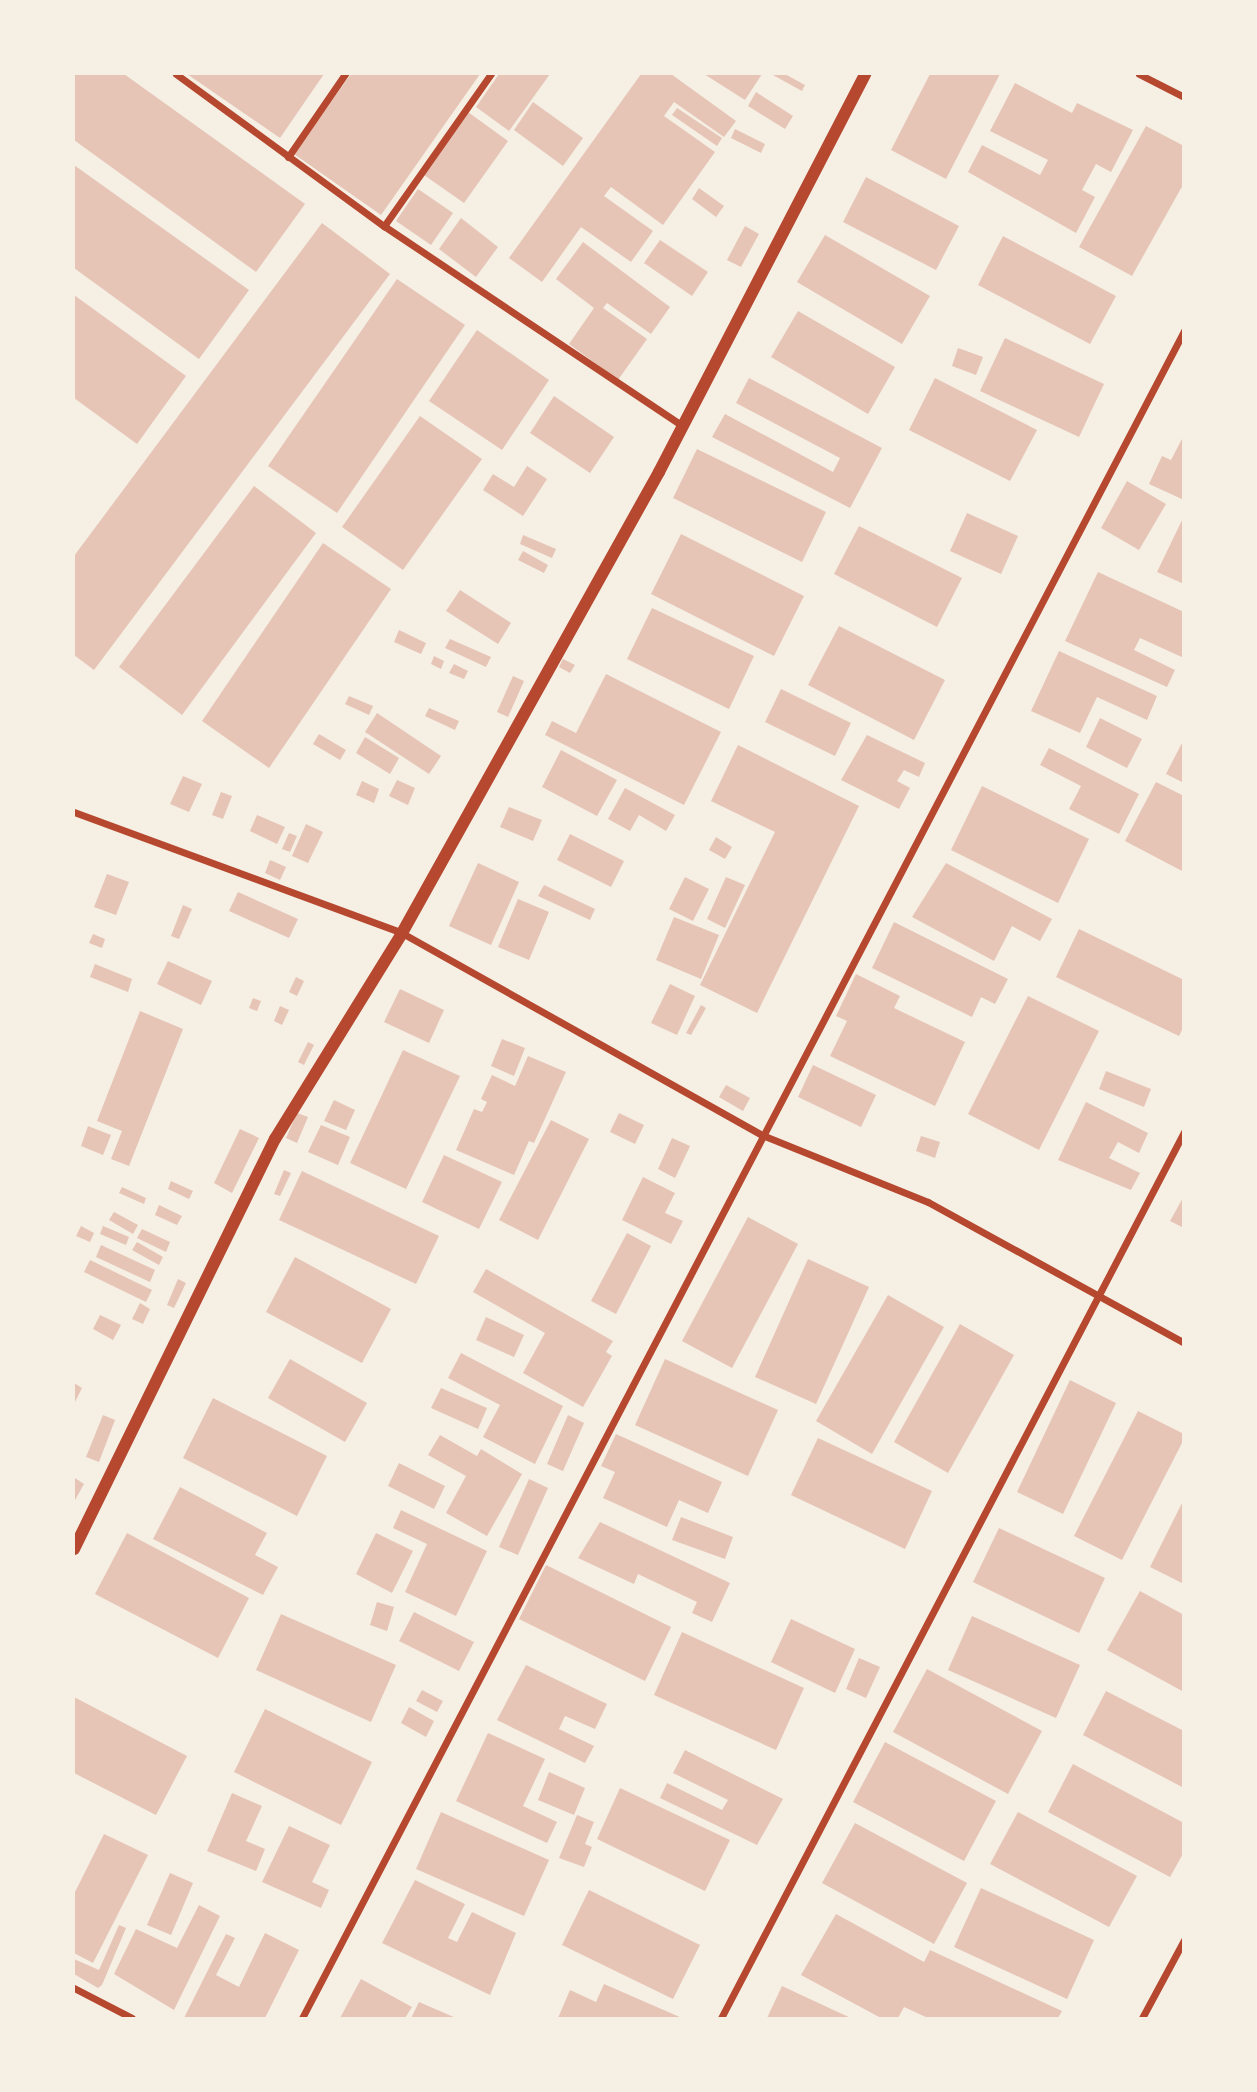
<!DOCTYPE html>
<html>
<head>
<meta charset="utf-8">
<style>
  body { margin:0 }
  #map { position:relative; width:1257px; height:2092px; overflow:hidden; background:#f6efe4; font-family:Montserrat,sans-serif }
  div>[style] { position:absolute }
  .building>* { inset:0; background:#e6c5b7 }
  .minor>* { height:7px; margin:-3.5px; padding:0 3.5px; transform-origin:3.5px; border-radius:3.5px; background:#b5482f }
  .tertiary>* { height:12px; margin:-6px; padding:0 6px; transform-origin:6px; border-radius:6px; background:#b5482f }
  span { translate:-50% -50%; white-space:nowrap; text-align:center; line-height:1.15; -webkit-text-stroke:5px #f6efe4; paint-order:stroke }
  .frame { position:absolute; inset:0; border:75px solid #f6efe4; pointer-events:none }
</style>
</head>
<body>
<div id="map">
  <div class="building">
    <i style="clip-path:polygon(74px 74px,124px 74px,305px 204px,256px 272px,74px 140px)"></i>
    <i style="clip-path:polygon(187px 74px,324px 74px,280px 138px)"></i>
    <i style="clip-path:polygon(351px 74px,480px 74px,381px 215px,294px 154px)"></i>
    <i style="clip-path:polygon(499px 74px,550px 74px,509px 131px,476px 107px)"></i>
    <i style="clip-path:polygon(641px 74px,671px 74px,736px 121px,724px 137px,674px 102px,664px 116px,715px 152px,663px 225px,611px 187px,604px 196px,653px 231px,631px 262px,581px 227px,542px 282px,509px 258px)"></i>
    <i style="clip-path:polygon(704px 74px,762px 74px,745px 100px)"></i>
    <i style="clip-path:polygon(771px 74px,785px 74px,805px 85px,802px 91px)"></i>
    <i style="clip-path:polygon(930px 74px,1000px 74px,946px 179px,891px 150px)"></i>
    <i style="clip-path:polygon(1015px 83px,1072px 113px,1077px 103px,1133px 130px,1111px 172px,1096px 164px,1082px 190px,1095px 197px,1076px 233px,968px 172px,982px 145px,1040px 175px,1048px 160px,990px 131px)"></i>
    <i style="clip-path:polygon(756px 92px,793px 116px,785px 129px,748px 106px)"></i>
    <i style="clip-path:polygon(533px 102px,583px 138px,563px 166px,514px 130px)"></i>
    <i style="clip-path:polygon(677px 108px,722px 138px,717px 146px,672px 115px)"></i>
    <i style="clip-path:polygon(468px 112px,508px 141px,464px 203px,424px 175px)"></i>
    <i style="clip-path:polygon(1146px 126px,1184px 146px,1184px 183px,1132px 276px,1079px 247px)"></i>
    <i style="clip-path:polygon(735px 129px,765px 144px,761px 153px,731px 138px)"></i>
    <i style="clip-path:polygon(74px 165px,249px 290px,199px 359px,74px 268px)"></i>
    <i style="clip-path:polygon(866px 177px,959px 226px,936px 270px,843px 222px)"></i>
    <i style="clip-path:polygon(699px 188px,724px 206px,716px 217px,692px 199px)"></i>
    <i style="clip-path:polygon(418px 189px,453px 213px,431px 245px,396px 221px)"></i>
    <i style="clip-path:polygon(461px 218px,498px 247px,476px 277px,439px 249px)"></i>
    <i style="clip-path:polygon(322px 223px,390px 274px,94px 670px,74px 655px,74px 556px)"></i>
    <i style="clip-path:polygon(745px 226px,759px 234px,741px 267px,727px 260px)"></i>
    <i style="clip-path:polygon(825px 235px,930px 296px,902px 344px,797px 282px)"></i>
    <i style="clip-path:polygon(1003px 236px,1116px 296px,1090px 344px,978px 285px)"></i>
    <i style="clip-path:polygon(660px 240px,708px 272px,692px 296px,644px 263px)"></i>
    <i style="clip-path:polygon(583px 242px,670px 307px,651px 334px,607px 303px,603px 308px,647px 339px,618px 380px,569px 344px,594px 308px,556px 279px)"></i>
    <i style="clip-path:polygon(397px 279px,465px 325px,337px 513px,268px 466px)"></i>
    <i style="clip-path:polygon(74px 295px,186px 376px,137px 444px,74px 398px)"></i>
    <i style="clip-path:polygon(798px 311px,895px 367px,868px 414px,771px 357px)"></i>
    <i style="clip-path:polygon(477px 330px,549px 380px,502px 450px,429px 401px)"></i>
    <i style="clip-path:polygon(1005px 338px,1104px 384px,1079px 437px,980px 391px)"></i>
    <i style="clip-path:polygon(958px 348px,983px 357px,976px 375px,952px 366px)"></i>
    <i style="clip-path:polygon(749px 378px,882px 448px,850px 508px,712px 437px,725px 414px,833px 472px,840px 458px,736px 403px)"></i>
    <i style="clip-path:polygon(935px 378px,1037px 430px,1010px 481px,909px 430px)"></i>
    <i style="clip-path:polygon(554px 396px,614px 437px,590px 473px,530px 433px)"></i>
    <i style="clip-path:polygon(420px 416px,482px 459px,403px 570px,342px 527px)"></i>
    <i style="clip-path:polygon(1184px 435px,1184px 500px,1149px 484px,1162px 456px,1171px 460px)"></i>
    <i style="clip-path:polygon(697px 449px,826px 512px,802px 562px,673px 498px)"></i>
    <i style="clip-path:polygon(527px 466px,547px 479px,523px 516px,483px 490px,493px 474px,514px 487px)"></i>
    <i style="clip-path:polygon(1127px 481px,1166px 504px,1139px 550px,1101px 528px)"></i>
    <i style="clip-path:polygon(254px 486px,316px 533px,182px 715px,119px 667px)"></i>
    <i style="clip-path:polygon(967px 513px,1018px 536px,1001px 574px,950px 551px)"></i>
    <i style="clip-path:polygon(1184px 516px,1184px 584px,1157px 572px)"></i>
    <i style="clip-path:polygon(859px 526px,962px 578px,937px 627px,834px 574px)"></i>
    <i style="clip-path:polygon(681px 534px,804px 596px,774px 656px,651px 594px)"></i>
    <i style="clip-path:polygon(523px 535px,556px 549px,552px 558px,520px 544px)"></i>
    <i style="clip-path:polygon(323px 543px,391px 589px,269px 768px,202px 721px)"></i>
    <i style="clip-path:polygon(523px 551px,548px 565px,544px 573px,518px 560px)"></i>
    <i style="clip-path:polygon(1098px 572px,1184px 612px,1184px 658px,1140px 638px,1134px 650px,1175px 670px,1167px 687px,1065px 641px)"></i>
    <i style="clip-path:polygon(460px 590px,511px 623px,498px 644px,446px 611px)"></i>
    <i style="clip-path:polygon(652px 608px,754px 656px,729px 709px,627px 659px)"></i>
    <i style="clip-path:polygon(839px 626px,945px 680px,914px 740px,808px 685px)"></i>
    <i style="clip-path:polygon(399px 630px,426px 643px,421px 654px,394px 642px)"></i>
    <i style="clip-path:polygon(450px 639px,491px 657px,486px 667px,445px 648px)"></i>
    <i style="clip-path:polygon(1059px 651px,1157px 696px,1147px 720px,1097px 697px,1080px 733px,1031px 711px)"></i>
    <i style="clip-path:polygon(434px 656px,444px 661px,441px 669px,431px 664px)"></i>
    <i style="clip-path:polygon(563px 659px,575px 665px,570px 673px,559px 667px)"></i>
    <i style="clip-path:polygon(454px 664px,468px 671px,464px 679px,449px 673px)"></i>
    <i style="clip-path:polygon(606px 674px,721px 732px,684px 805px,545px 735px,552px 721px,576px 733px)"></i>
    <i style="clip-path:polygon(513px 676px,524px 681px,508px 717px,497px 712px)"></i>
    <i style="clip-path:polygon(781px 689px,851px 723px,835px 756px,765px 722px)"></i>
    <i style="clip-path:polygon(349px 696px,373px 706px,369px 715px,345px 704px)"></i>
    <i style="clip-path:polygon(429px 708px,459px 721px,455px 730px,425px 716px)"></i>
    <i style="clip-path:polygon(377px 713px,441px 756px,429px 774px,365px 732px)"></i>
    <i style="clip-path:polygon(1100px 718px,1142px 739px,1127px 768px,1086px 747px)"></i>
    <i style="clip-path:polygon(319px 734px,346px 750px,340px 760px,313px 744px)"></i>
    <i style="clip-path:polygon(867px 735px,925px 763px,919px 777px,904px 770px,897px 781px,910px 788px,899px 809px,841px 780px)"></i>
    <i style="clip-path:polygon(365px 737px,399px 758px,390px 774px,356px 753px)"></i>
    <i style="clip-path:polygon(1184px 739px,1184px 783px,1166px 774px)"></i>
    <i style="clip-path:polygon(738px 745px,859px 806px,757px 1013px,700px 985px,775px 832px,711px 801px)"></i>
    <i style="clip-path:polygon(1049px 748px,1139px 794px,1119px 834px,1069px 809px,1081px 786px,1040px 765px)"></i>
    <i style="clip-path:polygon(561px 750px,617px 780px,597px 816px,542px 787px)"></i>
    <i style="clip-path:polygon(183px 776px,202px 784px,189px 812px,170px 804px)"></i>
    <i style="clip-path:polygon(397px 780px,415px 788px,408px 805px,389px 796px)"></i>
    <i style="clip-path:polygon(362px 781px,379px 789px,374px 803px,356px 795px)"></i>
    <i style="clip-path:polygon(1156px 782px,1184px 796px,1184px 872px,1125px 841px)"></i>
    <i style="clip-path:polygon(982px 786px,1089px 839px,1058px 903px,951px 850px)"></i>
    <i style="clip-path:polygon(625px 788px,675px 815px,666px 831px,639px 815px,630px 831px,608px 819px)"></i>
    <i style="clip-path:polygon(221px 792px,232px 796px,223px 819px,212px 815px)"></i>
    <i style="clip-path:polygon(509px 807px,542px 820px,533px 841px,500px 827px)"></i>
    <i style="clip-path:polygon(257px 815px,285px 827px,277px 844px,250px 831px)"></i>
    <i style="clip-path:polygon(306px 824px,323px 832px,308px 863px,292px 856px)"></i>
    <i style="clip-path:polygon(289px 833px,297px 836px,290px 852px,282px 849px)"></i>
    <i style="clip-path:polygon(570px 834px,624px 861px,611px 887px,557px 860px)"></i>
    <i style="clip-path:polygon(716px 837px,732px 847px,725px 859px,709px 850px)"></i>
    <i style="clip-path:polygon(270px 860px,286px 867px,280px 880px,265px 873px)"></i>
    <i style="clip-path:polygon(478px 863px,519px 882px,491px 945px,449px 926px)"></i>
    <i style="clip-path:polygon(946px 863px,1052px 919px,1040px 941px,1012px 926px,994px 961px,912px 917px)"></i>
    <i style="clip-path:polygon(107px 874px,129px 882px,116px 915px,94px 907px)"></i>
    <i style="clip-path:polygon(685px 877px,709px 889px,693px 921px,669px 909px)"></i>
    <i style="clip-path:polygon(726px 877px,745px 885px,725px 928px,707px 919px)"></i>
    <i style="clip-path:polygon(544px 885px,595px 909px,590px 920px,538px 896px)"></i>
    <i style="clip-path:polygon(238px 892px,298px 919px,289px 938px,229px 911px)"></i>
    <i style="clip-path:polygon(518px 899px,549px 912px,529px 960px,498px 947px)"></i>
    <i style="clip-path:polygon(183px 905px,192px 909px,179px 939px,171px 936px)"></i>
    <i style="clip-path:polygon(674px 917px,719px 935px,701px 979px,656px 960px)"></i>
    <i style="clip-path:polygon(894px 922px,1008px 979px,995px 1004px,981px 997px,972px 1017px,872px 968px)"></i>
    <i style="clip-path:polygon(1079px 929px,1184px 980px,1184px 1026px,1179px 1036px,1056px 977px)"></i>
    <i style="clip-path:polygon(93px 934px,105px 939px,102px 948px,89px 943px)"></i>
    <i style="clip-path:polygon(168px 961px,212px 981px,201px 1005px,157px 984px)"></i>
    <i style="clip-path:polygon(95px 964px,132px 979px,128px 992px,90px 977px)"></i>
    <i style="clip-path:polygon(856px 974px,900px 996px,894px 1008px,965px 1042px,935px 1106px,830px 1056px,847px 1021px,836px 1016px)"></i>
    <i style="clip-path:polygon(296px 977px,304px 981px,297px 996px,289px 992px)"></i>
    <i style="clip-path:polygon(670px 984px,695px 996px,677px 1035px,651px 1023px)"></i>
    <i style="clip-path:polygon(400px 989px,444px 1010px,429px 1043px,384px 1022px)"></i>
    <i style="clip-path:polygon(1028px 996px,1099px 1031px,1039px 1150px,968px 1114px)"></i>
    <i style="clip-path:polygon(253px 998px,261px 1001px,257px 1011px,249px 1008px)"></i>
    <i style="clip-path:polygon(701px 1005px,706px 1008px,691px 1035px,686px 1033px)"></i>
    <i style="clip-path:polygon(280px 1006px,289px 1010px,282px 1025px,274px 1021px)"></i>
    <i style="clip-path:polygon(140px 1011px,183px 1029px,129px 1166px,111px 1159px,122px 1131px,97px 1121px)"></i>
    <i style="clip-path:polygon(502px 1039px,525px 1048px,514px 1076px,491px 1066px)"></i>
    <i style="clip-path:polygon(308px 1042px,314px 1045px,304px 1065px,298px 1062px)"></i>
    <i style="clip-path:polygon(403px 1050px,460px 1076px,406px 1189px,350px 1163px)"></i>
    <i style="clip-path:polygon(528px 1056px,566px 1072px,534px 1143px,529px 1141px,514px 1175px,456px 1150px,474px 1109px,482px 1112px,487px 1102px,481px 1099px,492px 1075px,515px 1086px)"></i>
    <i style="clip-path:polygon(813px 1065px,876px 1095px,861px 1127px,798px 1097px)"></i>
    <i style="clip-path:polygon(1106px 1071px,1151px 1089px,1144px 1107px,1099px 1089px)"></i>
    <i style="clip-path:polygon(726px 1085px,750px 1098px,743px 1111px,719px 1097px)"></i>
    <i style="clip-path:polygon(334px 1100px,355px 1110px,346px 1130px,324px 1121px)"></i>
    <i style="clip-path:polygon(1086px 1102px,1148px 1133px,1139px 1153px,1118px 1142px,1109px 1158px,1140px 1173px,1131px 1190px,1058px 1160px)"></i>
    <i style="clip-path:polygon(297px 1113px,308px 1117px,297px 1143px,286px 1138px)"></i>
    <i style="clip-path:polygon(619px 1113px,644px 1125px,635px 1144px,610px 1132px)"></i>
    <i style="clip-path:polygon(551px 1120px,589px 1139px,538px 1240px,499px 1220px)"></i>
    <i style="clip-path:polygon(321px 1125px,350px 1137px,338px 1165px,308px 1152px)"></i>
    <i style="clip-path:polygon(88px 1126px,111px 1135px,103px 1155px,81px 1146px)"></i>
    <i style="clip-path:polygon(240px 1129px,259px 1138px,232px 1193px,214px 1183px)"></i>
    <i style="clip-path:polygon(921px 1136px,940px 1142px,935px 1158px,916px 1151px)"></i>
    <i style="clip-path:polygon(672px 1138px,690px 1146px,675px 1178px,658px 1169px)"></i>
    <i style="clip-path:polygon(444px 1155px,502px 1182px,479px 1229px,422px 1202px)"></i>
    <i style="clip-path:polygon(284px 1170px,291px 1173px,280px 1196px,274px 1194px)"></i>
    <i style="clip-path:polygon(302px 1171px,439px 1236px,416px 1284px,279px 1220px)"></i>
    <i style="clip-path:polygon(643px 1177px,675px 1193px,665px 1213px,683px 1221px,671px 1244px,622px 1220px)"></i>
    <i style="clip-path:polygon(171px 1181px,193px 1191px,189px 1199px,168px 1189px)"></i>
    <i style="clip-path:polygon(122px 1187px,146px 1198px,144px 1204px,119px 1193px)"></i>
    <i style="clip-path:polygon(1184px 1196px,1184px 1228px,1170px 1221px)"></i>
    <i style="clip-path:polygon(159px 1205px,182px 1216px,177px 1225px,155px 1215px)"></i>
    <i style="clip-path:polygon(114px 1212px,138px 1225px,133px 1234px,109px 1220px)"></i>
    <i style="clip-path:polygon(748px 1217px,798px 1244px,732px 1368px,682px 1341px)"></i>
    <i style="clip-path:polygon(81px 1226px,94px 1233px,90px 1242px,76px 1236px)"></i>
    <i style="clip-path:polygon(103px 1226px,129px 1237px,126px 1245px,100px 1234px)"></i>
    <i style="clip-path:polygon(142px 1229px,170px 1242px,166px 1252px,137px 1238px)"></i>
    <i style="clip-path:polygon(627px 1233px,651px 1246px,616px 1314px,591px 1301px)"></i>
    <i style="clip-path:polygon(137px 1242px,163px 1257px,159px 1265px,132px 1250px)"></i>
    <i style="clip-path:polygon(101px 1245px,155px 1270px,150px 1282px,96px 1257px)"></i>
    <i style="clip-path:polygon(295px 1257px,391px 1309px,362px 1363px,266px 1312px)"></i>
    <i style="clip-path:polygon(808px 1259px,869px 1287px,816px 1404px,755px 1377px)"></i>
    <i style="clip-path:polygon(90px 1260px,152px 1290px,146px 1302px,84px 1272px)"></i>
    <i style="clip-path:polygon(486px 1269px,613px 1341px,606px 1352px,612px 1356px,583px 1407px,523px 1373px,545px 1333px,473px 1292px)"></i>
    <i style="clip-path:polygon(178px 1279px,186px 1283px,174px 1308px,167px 1305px)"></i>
    <i style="clip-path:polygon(888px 1295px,944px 1327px,872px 1454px,816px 1421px)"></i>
    <i style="clip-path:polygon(140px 1303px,150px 1309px,143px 1324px,132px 1319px)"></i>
    <i style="clip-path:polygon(100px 1315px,121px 1325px,113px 1340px,93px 1329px)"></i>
    <i style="clip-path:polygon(486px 1317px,524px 1335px,514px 1357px,476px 1340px)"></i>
    <i style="clip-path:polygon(960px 1324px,1014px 1355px,948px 1473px,894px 1442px)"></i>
    <i style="clip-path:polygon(461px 1353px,563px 1406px,535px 1464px,483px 1437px,500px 1405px,448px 1378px)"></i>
    <i style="clip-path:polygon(290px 1359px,367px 1403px,345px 1442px,268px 1398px)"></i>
    <i style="clip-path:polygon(665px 1359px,778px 1410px,748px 1476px,635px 1425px)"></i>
    <i style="clip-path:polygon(1070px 1380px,1116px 1403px,1063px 1514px,1017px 1492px)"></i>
    <i style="clip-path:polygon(74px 1383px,82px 1388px,74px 1404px)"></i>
    <i style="clip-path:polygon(441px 1388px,487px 1408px,478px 1429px,431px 1408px)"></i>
    <i style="clip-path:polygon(213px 1398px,327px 1456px,297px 1516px,183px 1458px)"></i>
    <i style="clip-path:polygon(1138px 1411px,1184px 1434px,1184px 1439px,1122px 1560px,1074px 1536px)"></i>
    <i style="clip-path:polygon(103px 1415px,115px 1420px,99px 1462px,86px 1457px)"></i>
    <i style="clip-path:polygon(568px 1415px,584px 1423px,563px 1471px,547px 1464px)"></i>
    <i style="clip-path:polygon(616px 1434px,722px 1482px,708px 1513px,679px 1500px,667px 1527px,603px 1498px,615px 1472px,601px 1466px)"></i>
    <i style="clip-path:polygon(440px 1435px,477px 1456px,481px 1449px,522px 1474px,487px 1536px,446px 1513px,466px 1476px,428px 1455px)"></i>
    <i style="clip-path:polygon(818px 1438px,932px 1491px,905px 1549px,791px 1495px)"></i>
    <i style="clip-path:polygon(399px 1463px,445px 1486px,434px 1509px,388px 1486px)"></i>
    <i style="clip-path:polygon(75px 1478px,84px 1484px,74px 1502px,74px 1481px)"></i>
    <i style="clip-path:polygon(529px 1479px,548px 1488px,518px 1555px,499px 1547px)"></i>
    <i style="clip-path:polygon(180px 1487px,267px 1533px,255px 1555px,278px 1567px,263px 1595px,153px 1539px)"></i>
    <i style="clip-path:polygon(1184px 1499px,1184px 1584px,1150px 1567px)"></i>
    <i style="clip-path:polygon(401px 1510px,487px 1551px,456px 1616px,405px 1592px,427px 1544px,393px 1528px)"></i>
    <i style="clip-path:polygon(681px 1517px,733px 1537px,725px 1559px,672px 1540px)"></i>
    <i style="clip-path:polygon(600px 1522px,730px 1583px,712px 1622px,692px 1613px,697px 1602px,638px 1574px,634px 1584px,578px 1558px)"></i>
    <i style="clip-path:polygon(999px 1528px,1105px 1578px,1079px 1633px,973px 1582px)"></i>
    <i style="clip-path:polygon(127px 1533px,249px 1598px,218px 1658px,95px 1594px)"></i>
    <i style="clip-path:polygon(376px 1533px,413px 1551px,392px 1593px,356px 1574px)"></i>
    <i style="clip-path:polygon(546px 1565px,671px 1627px,645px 1681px,519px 1619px)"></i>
    <i style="clip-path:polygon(1140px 1591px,1184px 1615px,1184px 1692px,1107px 1650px)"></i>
    <i style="clip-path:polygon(377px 1602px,394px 1607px,387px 1631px,370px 1625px)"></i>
    <i style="clip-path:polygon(414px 1612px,474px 1642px,459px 1671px,399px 1641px)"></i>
    <i style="clip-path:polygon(281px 1614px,396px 1665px,371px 1722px,256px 1670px)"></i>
    <i style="clip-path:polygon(972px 1616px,1080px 1665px,1056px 1718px,948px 1670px)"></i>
    <i style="clip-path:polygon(791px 1619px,855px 1649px,835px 1693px,771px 1662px)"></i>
    <i style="clip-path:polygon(682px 1632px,804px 1688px,776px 1750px,654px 1695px)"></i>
    <i style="clip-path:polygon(859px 1658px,880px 1667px,866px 1698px,846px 1689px)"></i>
    <i style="clip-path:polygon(526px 1665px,607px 1704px,595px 1729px,565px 1716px,559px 1729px,594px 1746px,585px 1763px,497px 1720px)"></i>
    <i style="clip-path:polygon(927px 1669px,1042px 1731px,1008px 1794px,893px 1732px)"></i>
    <i style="clip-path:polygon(422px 1690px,443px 1701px,437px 1712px,416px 1701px)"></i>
    <i style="clip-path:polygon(1106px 1691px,1184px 1731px,1184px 1788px,1083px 1735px)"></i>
    <i style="clip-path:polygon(74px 1697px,187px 1756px,156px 1815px,74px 1773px)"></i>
    <i style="clip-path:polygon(409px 1707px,434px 1721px,426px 1737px,401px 1723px)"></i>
    <i style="clip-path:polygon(265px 1709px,372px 1762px,341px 1825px,234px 1772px)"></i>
    <i style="clip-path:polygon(488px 1733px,545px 1759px,523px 1806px,557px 1822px,547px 1843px,456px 1801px)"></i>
    <i style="clip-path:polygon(885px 1742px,996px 1801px,964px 1861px,853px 1802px)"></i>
    <i style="clip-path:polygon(685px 1750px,783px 1799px,757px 1845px,660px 1798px,667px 1783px,722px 1810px,728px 1800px,673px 1773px)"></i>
    <i style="clip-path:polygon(1073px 1764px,1184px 1823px,1184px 1852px,1170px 1877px,1048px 1812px)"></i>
    <i style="clip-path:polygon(549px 1772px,585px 1788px,574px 1815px,538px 1800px)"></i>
    <i style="clip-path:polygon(620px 1788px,730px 1840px,705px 1891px,597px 1839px)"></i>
    <i style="clip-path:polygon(232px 1793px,262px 1806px,246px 1841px,265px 1849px,256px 1871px,207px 1851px)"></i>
    <i style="clip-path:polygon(441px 1812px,549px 1860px,524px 1916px,416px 1869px)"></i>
    <i style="clip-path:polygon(1018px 1812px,1137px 1876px,1109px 1927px,990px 1864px)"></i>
    <i style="clip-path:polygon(577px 1815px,594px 1822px,585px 1844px,592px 1847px,584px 1867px,559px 1858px)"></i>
    <i style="clip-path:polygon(855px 1823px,967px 1883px,934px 1944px,822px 1883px)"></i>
    <i style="clip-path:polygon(289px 1826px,330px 1845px,312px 1882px,329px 1890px,321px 1908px,262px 1882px)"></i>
    <i style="clip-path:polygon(104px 1834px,148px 1855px,93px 1963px,74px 1953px,74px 1894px)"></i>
    <i style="clip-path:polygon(170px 1873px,193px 1883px,171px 1935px,147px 1925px)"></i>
    <i style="clip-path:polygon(415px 1880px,465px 1904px,448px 1938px,457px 1942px,472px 1912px,516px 1933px,490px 1995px,382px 1943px)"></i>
    <i style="clip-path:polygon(981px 1888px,1094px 1940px,1067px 1999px,954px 1947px)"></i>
    <i style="clip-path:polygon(589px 1890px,700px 1945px,673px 1999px,562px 1945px)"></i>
    <i style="clip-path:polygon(199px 1905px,220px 1916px,174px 2010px,114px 1974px,136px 1929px,177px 1948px)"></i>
    <i style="clip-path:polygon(836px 1914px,924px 1962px,930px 1950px,1062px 2011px,1058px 2018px,928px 2018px,904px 2007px,898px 2018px,881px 2018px,801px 1975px)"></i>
    <i style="clip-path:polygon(119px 1925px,126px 1928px,102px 1985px,98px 1988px,74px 1974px,74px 1959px,99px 1970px)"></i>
    <i style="clip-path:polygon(265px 1933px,299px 1950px,265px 2018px,184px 2018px,226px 1934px,235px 1938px,216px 1975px,239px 1987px)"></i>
    <i style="clip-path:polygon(361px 1979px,412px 2007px,405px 2018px,340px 2018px)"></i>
    <i style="clip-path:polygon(604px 1984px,682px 2018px,558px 2018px,570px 1990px,596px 2002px)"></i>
    <i style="clip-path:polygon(782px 1986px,827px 2007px,851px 2018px,767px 2018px)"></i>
    <i style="clip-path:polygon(419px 2002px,456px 2018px,411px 2018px)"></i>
  </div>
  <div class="minor">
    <i style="left:176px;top:74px;width:258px;rotate:36.2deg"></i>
    <i style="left:384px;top:226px;width:360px;rotate:33.8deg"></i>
    <i style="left:1139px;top:74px;width:51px;rotate:27.1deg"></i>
    <i style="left:288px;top:157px;width:101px;rotate:-55.5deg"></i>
    <i style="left:384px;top:226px;width:186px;rotate:-54.9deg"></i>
    <i style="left:74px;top:812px;width:350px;rotate:20.2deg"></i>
    <i style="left:402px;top:933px;width:413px;rotate:29.3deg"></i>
    <i style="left:762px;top:1135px;width:179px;rotate:22deg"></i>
    <i style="left:928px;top:1202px;width:292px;rotate:28.8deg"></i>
    <i style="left:74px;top:1988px;width:65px;rotate:27.3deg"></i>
    <i style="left:302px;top:2018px;width:1904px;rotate:-62.4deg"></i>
    <i style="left:721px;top:2018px;width:1000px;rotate:-62.41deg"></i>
    <i style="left:1142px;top:2018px;width:89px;rotate:-61.7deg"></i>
  </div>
  <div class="tertiary">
    <i style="left:74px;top:1549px;width:457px;rotate:-63.9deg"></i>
    <i style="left:275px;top:1139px;width:242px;rotate:-58.3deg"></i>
    <i style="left:402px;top:933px;width:528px;rotate:-60.86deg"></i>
    <i style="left:659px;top:472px;width:448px;rotate:-62.6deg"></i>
  </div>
  <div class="frame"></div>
</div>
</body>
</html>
